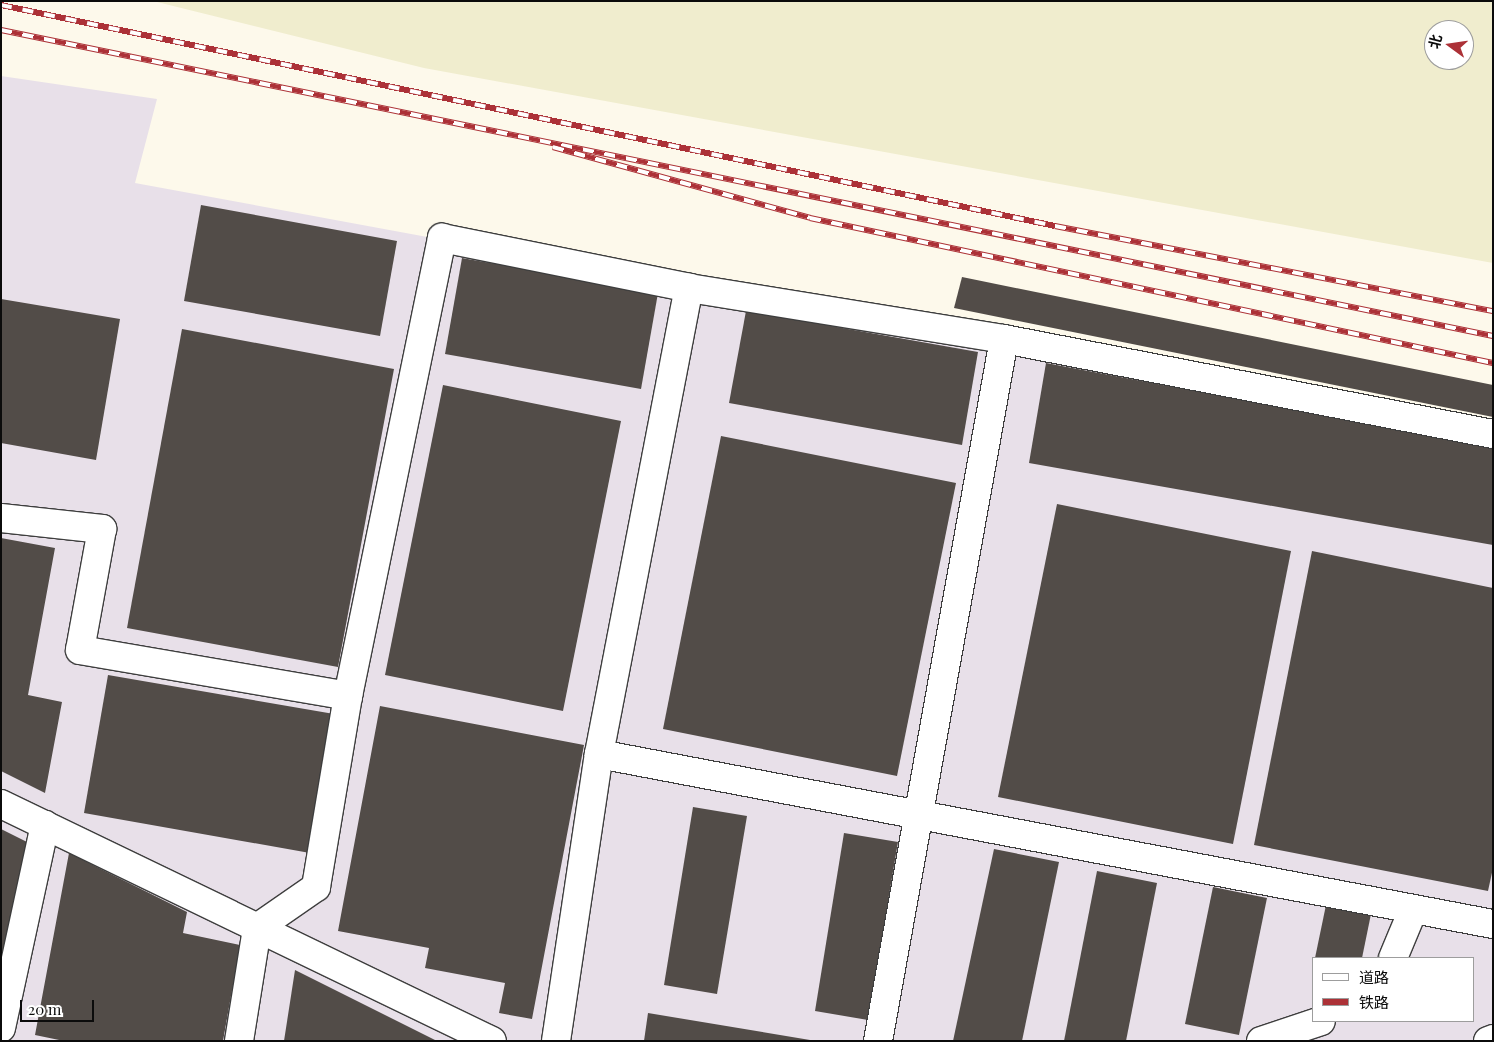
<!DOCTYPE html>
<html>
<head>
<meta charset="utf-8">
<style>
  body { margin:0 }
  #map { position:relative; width:1494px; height:1042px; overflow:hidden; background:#fdf9eb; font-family:"Playfair Display","Noto Sans SC",serif }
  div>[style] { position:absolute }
  .industrial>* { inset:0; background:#e8e0e9 }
  .farmland>* { inset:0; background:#f0edce }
  .building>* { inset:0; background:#524c48 }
  .roads { filter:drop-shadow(1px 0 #3e3e3e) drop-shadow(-1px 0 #3e3e3e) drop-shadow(0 1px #3e3e3e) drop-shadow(0 -1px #3e3e3e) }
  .minor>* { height:28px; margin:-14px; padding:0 14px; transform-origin:14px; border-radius:14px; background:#fff }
  .rail>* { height:5.5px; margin-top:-2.75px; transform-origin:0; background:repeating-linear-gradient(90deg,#fff 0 11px,#ac3137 0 22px); box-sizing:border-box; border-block:1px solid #ac3137 }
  span { translate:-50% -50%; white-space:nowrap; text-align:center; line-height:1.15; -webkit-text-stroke:5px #fff; paint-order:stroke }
  .frame { position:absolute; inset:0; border:2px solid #0b0b0b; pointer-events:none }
  .legend { position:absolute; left:1312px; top:957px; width:162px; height:65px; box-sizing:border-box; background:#fff; border:1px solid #9d9d9d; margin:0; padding:6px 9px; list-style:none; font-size:15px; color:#0b0b0b }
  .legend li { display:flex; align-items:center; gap:10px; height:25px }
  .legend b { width:25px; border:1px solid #9d9d9d }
  .north { position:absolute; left:1424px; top:20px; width:50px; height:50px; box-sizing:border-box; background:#fff; border:1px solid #9d9d9d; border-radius:50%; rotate:284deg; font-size:14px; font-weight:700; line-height:20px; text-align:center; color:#0b0b0b }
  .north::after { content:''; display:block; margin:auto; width:18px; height:22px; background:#ac3137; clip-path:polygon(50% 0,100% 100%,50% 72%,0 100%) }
  .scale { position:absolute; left:20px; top:1000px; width:74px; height:22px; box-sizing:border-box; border:2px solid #0b0b0b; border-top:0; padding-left:6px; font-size:15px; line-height:18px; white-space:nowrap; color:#0b0b0b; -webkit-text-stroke:4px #fff; paint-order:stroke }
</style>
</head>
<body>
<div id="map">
  <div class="industrial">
    <i style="clip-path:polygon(evenodd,1px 76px,157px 99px,135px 183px,1493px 434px,1493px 1041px,1px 1041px,1px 76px,1313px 958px,1473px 958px,1473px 1021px,1313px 1021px,1313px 958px)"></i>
  </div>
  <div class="farmland">
    <i style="clip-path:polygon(evenodd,153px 1px,1493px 1px,1493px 263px,424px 68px,153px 1px,1434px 30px,1464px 30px,1464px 60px,1434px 60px,1434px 30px)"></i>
  </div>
  <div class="building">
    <i style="clip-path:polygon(201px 205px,397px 241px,380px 336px,184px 301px)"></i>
    <i style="clip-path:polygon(462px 258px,658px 293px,641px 389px,445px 354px)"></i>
    <i style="clip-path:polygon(962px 277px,1493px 385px,1493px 417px,954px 308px)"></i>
    <i style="clip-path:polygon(1px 299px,120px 319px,96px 460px,1px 443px)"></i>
    <i style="clip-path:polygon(746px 311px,978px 352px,962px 445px,729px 403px)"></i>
    <i style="clip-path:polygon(182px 329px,394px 369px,338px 667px,127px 628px)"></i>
    <i style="clip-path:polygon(1046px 363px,1493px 447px,1493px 545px,1029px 463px)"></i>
    <i style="clip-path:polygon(443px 385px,621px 421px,563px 711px,385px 675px)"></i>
    <i style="clip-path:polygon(721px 436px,956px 483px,897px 776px,663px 729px)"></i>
    <i style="clip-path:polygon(1057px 504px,1291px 551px,1233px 844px,998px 797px)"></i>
    <i style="clip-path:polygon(1px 538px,55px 548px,28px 695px,62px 702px,45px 793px,1px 771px)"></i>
    <i style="clip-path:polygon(1312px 551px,1493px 588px,1493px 868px,1488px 891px,1254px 845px)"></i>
    <i style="clip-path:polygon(108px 675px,334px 714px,310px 853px,84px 813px)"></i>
    <i style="clip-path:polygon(380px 706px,584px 745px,532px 1019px,499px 1013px,505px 983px,425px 968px,429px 948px,338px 931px)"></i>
    <i style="clip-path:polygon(693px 807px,747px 816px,717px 994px,664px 985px)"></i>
    <i style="clip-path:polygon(1px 829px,27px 842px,2px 983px,1px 983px)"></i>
    <i style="clip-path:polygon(844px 833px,898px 842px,868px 1020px,815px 1011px)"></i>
    <i style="clip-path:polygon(994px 849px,1059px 862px,1022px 1041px,953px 1041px)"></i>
    <i style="clip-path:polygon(69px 853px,187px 912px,183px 933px,240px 945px,223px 1041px,64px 1041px,35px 1035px)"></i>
    <i style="clip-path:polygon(1097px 871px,1157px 883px,1126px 1041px,1064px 1041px)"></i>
    <i style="clip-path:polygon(1213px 887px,1267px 898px,1239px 1035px,1185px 1024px)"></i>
    <i style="clip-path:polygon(1326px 905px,1371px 914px,1362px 958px,1315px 958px)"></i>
    <i style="clip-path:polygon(295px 970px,437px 1041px,284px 1041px)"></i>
    <i style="clip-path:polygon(648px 1013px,810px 1040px,810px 1041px,644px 1041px)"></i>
  </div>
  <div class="roads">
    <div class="minor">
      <i style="left:1px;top:518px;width:102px;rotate:6.2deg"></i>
      <i style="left:102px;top:529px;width:123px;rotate:100.3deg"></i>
      <i style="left:80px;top:650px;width:272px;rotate:9.7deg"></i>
      <i style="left:599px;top:754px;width:475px;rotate:-79.1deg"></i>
      <i style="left:1px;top:804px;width:545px;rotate:25.77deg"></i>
      <i style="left:1393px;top:958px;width:52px;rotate:-67.4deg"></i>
      <i style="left:1px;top:1028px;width:208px;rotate:-77.8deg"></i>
      <i style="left:239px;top:1041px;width:114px;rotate:-80.9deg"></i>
      <i style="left:257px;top:928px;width:72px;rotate:-34.8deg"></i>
      <i style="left:316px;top:887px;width:194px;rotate:-80.5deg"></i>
      <i style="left:348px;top:696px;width:468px;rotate:-78.4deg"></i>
      <i style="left:442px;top:238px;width:252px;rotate:11.4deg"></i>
      <i style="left:689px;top:288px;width:319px;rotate:9.2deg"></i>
      <i style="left:1004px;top:339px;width:498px;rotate:11deg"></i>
      <i style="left:556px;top:1041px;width:290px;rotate:-81.5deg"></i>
      <i style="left:599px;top:754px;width:910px;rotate:10.77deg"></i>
      <i style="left:878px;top:1041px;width:713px;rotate:-79.82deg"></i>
      <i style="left:1261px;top:1041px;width:63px;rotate:-18.4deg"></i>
      <i style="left:1488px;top:1041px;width:5px;rotate:-22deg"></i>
    </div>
  </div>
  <div class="rail">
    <i style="left:1px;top:5px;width:1077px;rotate:11.84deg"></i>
    <i style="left:1055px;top:226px;width:446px;rotate:11deg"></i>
    <i style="left:1px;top:30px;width:1523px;rotate:11.59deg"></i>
    <i style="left:553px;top:147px;width:267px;rotate:15.4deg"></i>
    <i style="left:810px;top:218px;width:698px;rotate:11.99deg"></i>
  </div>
  <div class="frame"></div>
  <ul class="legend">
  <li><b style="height:6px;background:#fff"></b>道路</li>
  <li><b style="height:6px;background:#ac3137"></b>铁路</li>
  </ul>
  <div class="north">北</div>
  <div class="scale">20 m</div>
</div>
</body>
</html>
